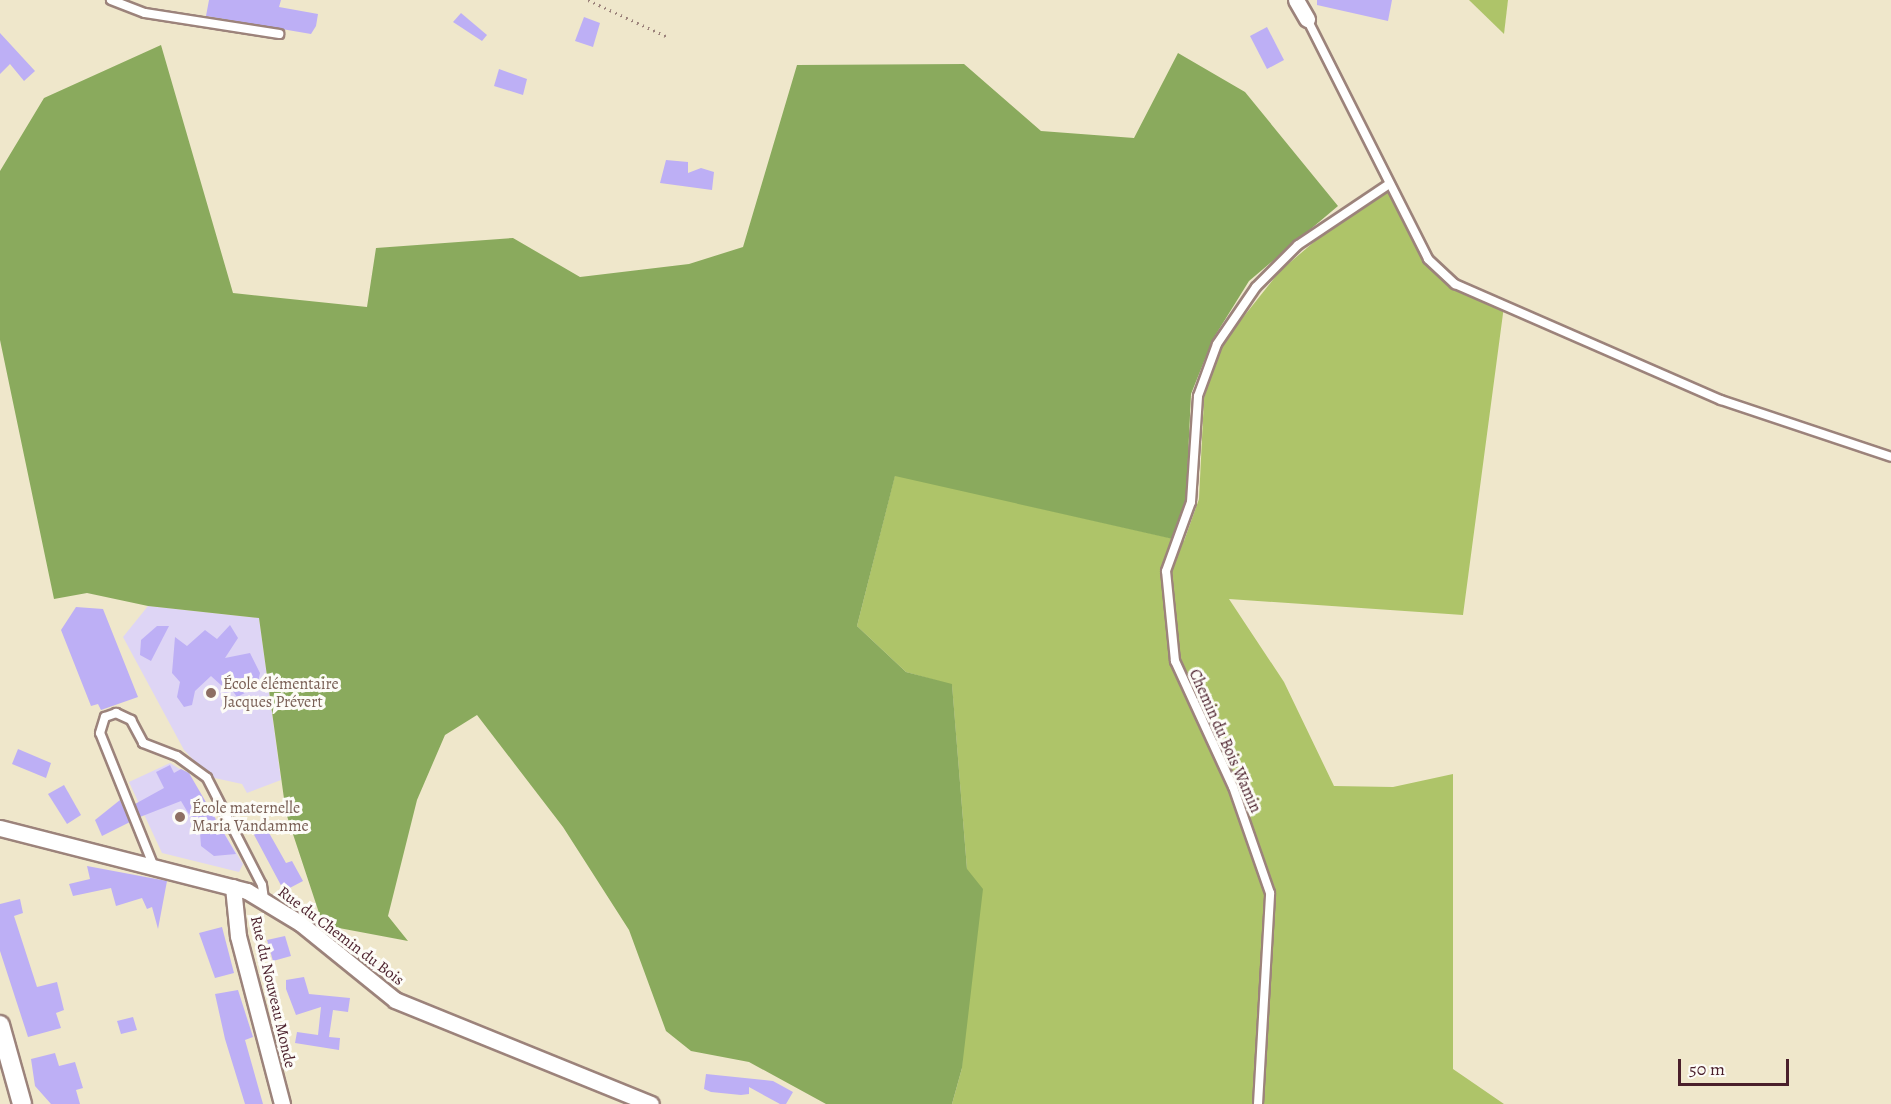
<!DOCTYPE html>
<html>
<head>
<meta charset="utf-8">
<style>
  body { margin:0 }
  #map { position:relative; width:1891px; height:1104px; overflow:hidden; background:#efe7cb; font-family:Alegreya,serif }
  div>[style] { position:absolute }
  .built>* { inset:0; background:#ded5f5 }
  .green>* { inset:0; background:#aec469 }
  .forest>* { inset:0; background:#8aaa5d }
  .building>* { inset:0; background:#bdaff5 }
  .path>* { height:3px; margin-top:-1.5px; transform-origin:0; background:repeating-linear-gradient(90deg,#9c837b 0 1.5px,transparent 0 6px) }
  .roads { filter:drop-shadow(2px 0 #9c837b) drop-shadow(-2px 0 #9c837b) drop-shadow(0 2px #9c837b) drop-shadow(0 -2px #9c837b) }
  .service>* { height:8px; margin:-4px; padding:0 4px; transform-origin:4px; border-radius:4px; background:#fff }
  .minor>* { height:15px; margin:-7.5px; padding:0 7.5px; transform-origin:7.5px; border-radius:7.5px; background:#fff }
  .tertiary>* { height:18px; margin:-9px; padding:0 9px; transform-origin:9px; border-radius:9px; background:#fff }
  .dots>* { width:16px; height:16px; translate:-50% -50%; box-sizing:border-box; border:3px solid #fdfcf7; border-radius:50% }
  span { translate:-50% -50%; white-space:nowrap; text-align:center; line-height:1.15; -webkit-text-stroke:6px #fdfcf7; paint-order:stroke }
  .education-label { font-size:16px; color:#785e54 }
  .left { translate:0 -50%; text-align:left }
  .street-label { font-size:16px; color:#4a1f2b }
  .scale { position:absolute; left:1678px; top:1059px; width:111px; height:27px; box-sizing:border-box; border:3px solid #4a1f2b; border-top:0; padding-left:8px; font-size:18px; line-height:21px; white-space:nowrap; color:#4a1f2b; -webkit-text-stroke:4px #fdfcf7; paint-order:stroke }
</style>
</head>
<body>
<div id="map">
  <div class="built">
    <i style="clip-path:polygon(148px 606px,259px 618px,281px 780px,247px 793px,242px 784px,210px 777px,184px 750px,123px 637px)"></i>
    <i style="clip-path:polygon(170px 763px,188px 774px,243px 864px,239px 872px,162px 853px,129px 782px)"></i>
  </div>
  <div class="green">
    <i style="clip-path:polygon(1469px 0,1508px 0,1504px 34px)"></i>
    <i style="clip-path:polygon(1389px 191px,1430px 269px,1471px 297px,1504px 306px,1463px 615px,1229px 599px,1284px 682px,1334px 786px,1393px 787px,1453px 774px,1453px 1069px,1504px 1104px,952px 1104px,962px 1068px,967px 869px,952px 685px,906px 672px,857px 626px,895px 475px,1184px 541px,1199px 499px,1204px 398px,1221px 345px,1280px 271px,1349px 212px)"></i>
  </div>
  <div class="forest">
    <i style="clip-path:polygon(161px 45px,233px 293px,367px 307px,376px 248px,513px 238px,580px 277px,689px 264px,743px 247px,797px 65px,964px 64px,1041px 131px,1134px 138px,1178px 53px,1245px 92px,1338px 206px,1249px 281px,1213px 339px,1191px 394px,1186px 500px,1173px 539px,895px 476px,857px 626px,906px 672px,952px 684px,967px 869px,983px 889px,962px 1068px,952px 1104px,826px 1104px,749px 1062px,691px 1051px,666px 1031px,629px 930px,563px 827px,477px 715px,445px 735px,417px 800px,388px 916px,408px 941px,323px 925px,286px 813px,259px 618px,148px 606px,87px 593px,54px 599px,0 340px,0 171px,44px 98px)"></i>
  </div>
  <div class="building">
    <i style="clip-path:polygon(209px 0,281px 0,279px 7px,318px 14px,316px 26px,311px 34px,206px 16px)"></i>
    <i style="clip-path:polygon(1317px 0,1392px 0,1388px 21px,1317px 5px)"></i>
    <i style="clip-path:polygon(461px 13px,487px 35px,482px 41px,453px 22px)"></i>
    <i style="clip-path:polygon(584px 17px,600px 23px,593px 47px,575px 41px)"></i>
    <i style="clip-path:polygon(1267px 27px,1284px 60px,1267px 69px,1250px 36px)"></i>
    <i style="clip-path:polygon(0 33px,35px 71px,24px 81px,10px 64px,0 74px)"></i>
    <i style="clip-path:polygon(499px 69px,527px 79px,523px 95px,494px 86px)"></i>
    <i style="clip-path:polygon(666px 160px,688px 162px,688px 173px,701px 168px,714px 172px,712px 190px,660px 183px)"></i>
    <i style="clip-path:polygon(76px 607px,103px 609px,138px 697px,101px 710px,98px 704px,91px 706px,61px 630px)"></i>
    <i style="clip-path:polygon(230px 625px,238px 638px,225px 658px,250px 653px,260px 673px,257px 687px,237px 697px,228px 684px,222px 686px,211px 676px,195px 691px,192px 705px,184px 707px,177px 697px,180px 682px,172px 673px,175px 637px,187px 646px,205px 630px,217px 639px)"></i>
    <i style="clip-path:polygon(157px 626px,169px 626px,151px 661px,140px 655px,141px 640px)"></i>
    <i style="clip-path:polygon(18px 749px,51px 763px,46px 778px,12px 764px)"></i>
    <i style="clip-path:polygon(170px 765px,174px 773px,181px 769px,189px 773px,236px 854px,214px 856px,201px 846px,200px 833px,181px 801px,140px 817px,135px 804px,164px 788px,156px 772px)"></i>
    <i style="clip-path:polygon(64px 785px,81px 815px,67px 824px,48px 794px)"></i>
    <i style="clip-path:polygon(120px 800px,130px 822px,102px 836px,95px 820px)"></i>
    <i style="clip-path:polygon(264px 824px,286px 863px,292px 861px,303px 881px,284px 891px,252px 831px)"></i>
    <i style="clip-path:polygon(87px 866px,167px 881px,158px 929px,152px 907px,147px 909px,142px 898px,116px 906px,111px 888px,73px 896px,69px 884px,90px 879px)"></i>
    <i style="clip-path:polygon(20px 899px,23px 913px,14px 916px,37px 987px,57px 982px,64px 1010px,56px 1013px,61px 1028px,28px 1037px,0 951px,0 904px)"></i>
    <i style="clip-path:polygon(222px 927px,234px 973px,215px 978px,199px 933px)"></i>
    <i style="clip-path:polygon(285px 936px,291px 956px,273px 961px,267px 940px)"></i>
    <i style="clip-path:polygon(304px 977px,309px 994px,350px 998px,348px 1012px,333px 1010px,329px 1037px,340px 1038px,339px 1050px,295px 1043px,297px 1032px,318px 1035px,321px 1007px,296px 1015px,286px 989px,286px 980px)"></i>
    <i style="clip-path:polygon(238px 990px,253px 1037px,245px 1040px,263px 1104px,245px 1104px,225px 1039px,215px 994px)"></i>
    <i style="clip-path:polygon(133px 1017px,137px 1030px,121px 1034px,117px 1021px)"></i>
    <i style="clip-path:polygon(55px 1053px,59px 1066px,75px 1062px,83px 1088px,76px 1090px,80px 1104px,51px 1104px,35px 1086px,31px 1059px)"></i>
    <i style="clip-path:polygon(706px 1074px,773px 1081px,793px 1092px,786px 1104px,780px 1104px,749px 1087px,749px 1094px,741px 1095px,711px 1092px,704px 1089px)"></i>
  </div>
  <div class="path">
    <i style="left:588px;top:0;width:86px;rotate:24.8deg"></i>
  </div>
  <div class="roads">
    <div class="service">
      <i style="left:111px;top:0;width:36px;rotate:21deg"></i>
      <i style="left:145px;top:13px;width:136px;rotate:8.9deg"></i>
      <i style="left:1307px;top:19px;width:269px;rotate:63.2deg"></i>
      <i style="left:1428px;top:259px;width:37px;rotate:43deg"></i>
      <i style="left:1455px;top:284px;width:290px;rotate:23.6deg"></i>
      <i style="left:1721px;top:400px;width:179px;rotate:18.5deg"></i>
      <i style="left:154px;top:867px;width:144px;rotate:-111.9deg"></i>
      <i style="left:100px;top:733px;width:17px;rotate:-73deg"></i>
      <i style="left:105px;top:717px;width:12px;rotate:-20deg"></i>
      <i style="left:116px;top:713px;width:17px;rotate:25deg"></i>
      <i style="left:131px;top:720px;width:26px;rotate:62deg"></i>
      <i style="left:143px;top:743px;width:36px;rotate:21deg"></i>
      <i style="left:177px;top:756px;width:37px;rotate:36deg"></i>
      <i style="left:207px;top:778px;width:120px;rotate:62.8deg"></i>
      <i style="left:262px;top:885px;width:14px;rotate:82deg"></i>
      <i style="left:1258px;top:1104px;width:211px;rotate:-86.7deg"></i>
      <i style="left:1270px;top:893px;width:112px;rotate:-109.2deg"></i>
      <i style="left:1233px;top:787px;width:139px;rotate:-114.7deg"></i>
      <i style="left:1175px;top:661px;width:90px;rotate:-95.7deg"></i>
      <i style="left:1166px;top:571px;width:73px;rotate:-70.1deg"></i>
      <i style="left:1191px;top:502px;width:106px;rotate:-86.2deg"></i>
      <i style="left:1198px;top:396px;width:55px;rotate:-69.9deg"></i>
      <i style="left:1217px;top:344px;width:69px;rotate:-55.6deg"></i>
      <i style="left:1256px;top:287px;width:59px;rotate:-45deg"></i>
      <i style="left:1298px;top:245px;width:110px;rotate:-33.8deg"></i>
    </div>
    <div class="minor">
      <i style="left:1296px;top:0;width:22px;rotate:60deg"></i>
      <i style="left:0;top:828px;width:255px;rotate:14.3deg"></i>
      <i style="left:247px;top:891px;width:62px;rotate:31.1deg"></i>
      <i style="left:300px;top:923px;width:122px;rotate:39deg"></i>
      <i style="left:395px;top:1000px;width:276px;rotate:22.1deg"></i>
      <i style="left:233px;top:887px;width:49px;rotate:84.2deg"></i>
      <i style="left:238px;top:936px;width:174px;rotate:75.3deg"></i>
    </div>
    <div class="tertiary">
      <i style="left:0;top:1025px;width:82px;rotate:74.4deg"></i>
    </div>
  </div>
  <div class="dots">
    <i style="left:211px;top:693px;background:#8d6e63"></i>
    <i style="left:180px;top:817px;background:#8d6e63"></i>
  </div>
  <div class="education-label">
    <span class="left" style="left:223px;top:693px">École élémentaire<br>Jacques Prévert</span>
    <span class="left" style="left:192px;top:817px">École maternelle<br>Maria Vandamme</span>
  </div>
  <div class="street-label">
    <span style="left:1225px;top:741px;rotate:66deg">Chemin du Bois Wamin</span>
    <span style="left:341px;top:936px;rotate:37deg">Rue du Chemin du Bois</span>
    <span style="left:273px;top:992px;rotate:77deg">Rue du Nouveau Monde</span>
  </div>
  <div class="scale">50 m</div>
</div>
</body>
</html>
